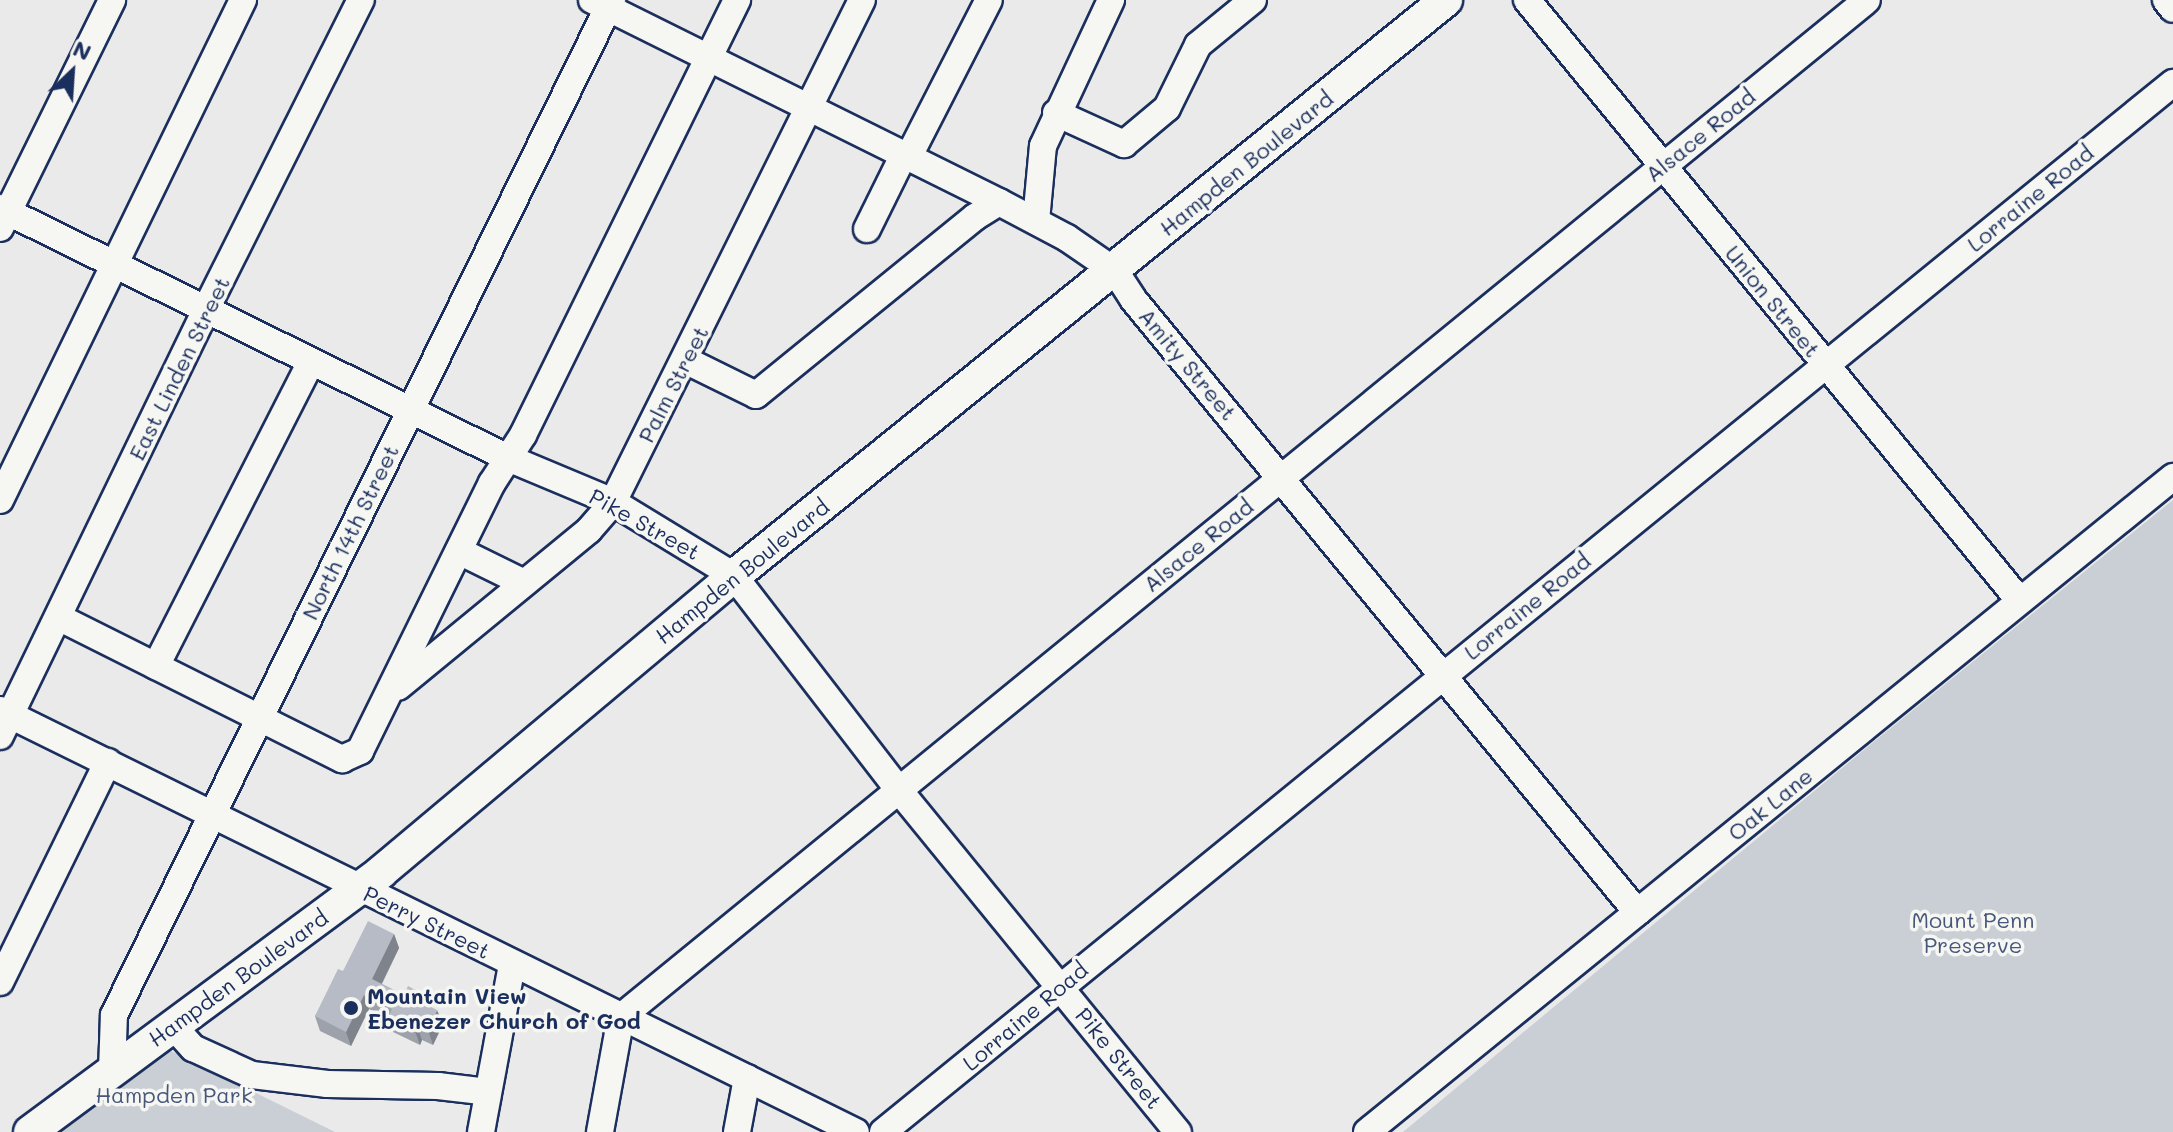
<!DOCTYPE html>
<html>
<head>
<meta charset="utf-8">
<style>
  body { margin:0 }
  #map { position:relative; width:2173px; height:1132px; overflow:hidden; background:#e9eae9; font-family:Mali,sans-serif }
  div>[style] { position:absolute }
  .green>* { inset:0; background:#caced5 }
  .roads { filter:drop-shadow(2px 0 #1b2f5e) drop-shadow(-2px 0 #1b2f5e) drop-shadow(0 2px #1b2f5e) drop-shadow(0 -2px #1b2f5e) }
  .minor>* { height:26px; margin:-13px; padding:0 13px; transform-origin:13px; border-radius:13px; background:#f6f6f2 }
  .major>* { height:32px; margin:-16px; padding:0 16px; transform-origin:16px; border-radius:16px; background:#f6f6f2 }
  .wall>* { inset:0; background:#9da1aa }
  .shaded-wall>* { inset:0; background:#7f838b }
  .building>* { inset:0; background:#b6bbc6 }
  .dots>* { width:22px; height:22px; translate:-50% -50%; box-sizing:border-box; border:4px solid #f6f6f2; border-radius:50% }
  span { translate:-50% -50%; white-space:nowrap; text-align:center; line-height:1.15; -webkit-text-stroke:7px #f6f6f2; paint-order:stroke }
  .street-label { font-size:22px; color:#1b2f5e }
  .park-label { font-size:22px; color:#47577c }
  .poi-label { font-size:22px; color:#1b2f5e; font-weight:700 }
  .left { translate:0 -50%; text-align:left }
  .north { position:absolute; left:32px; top:32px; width:80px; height:80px; -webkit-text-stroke:6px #f6f6f2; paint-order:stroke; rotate:25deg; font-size:22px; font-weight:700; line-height:32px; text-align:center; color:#1b2f5e }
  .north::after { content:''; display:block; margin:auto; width:28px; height:36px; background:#1b2f5e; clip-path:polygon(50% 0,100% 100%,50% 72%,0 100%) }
</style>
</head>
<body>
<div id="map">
  <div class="green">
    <i style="clip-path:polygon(2173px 500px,2173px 1132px,1403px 1132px,1871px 744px)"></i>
    <i style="clip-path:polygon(171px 1051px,335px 1132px,59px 1132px)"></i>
  </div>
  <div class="roads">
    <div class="minor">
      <i style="left:592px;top:0;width:454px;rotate:26.4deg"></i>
      <i style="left:999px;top:202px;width:77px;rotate:27.9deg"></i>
      <i style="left:1067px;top:238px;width:58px;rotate:34.5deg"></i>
      <i style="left:1115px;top:271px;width:33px;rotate:57deg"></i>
      <i style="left:1133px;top:299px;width:794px;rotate:50.57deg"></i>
      <i style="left:1527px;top:0;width:777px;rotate:50.64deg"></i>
      <i style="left:2166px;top:0;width:11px;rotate:52deg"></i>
      <i style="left:1056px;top:113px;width:75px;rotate:24.5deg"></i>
      <i style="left:1124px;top:144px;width:56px;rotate:-39.9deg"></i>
      <i style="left:1167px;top:108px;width:70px;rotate:-63.8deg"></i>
      <i style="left:1198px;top:45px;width:71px;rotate:-39.3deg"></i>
      <i style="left:909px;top:156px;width:175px;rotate:-62.9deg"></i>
      <i style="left:0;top:208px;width:566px;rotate:26.2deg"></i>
      <i style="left:508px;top:458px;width:114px;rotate:22.7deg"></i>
      <i style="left:613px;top:502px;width:142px;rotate:31.4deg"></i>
      <i style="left:734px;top:576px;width:269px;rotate:52.4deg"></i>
      <i style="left:898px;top:789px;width:443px;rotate:50.8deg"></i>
      <i style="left:1036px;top:221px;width:75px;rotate:-84.7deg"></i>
      <i style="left:1043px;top:146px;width:161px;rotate:-65deg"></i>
      <i style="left:0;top:228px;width:254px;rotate:-63.8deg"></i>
      <i style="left:867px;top:229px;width:84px;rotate:-63.7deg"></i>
      <i style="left:685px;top:360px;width:79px;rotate:26.2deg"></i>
      <i style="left:756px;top:395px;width:282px;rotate:-39.1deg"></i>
      <i style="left:975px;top:217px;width:28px;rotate:-32deg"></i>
      <i style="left:0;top:500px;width:556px;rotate:-64.08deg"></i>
      <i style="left:459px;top:551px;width:72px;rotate:26.2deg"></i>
      <i style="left:58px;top:617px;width:318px;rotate:26.6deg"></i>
      <i style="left:342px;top:759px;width:20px;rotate:-24deg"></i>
      <i style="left:360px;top:751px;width:299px;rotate:-63.8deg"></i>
      <i style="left:492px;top:483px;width:57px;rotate:-57.1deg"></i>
      <i style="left:523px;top:435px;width:485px;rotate:-63.8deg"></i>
      <i style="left:156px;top:666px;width:341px;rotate:-63deg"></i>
      <i style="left:398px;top:687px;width:247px;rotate:-39.4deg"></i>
      <i style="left:589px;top:530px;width:37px;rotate:-49deg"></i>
      <i style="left:613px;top:502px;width:560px;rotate:-63.62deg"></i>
      <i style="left:0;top:710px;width:954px;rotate:26.24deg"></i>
      <i style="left:0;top:736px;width:472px;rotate:-64.2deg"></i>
      <i style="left:205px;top:311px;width:348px;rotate:-63.4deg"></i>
      <i style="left:0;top:982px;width:245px;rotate:-63.9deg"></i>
      <i style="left:173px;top:1026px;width:30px;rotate:48deg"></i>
      <i style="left:193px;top:1048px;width:65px;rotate:24.6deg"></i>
      <i style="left:252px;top:1075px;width:76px;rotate:6.8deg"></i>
      <i style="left:327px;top:1084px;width:111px;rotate:1deg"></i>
      <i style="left:438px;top:1086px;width:50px;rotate:6.8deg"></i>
      <i style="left:112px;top:1071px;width:56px;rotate:-88deg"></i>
      <i style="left:114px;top:1015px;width:1131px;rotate:-63.87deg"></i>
      <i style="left:481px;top:1132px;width:171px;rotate:-79.5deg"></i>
      <i style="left:600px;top:1132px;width:117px;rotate:-79.7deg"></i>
      <i style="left:621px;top:1017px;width:1608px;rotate:-39.22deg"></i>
      <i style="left:737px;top:1132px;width:55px;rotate:-79.5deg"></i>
      <i style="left:883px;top:1132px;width:1663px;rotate:-39.12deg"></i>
      <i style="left:1367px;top:1132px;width:1039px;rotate:-39.1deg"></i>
    </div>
    <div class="major">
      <i style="left:30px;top:1132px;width:437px;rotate:-36.5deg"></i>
      <i style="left:381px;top:872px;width:461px;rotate:-40deg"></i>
      <i style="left:734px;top:576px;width:916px;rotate:-38.97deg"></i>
    </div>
  </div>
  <div class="wall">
    <i style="clip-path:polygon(394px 934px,399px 948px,382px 984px,404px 995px,427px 996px,431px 1007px,443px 1024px,433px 1045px,422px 1040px,420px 1045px,393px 1032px,389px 1019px,369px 1009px,351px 1046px,320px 1031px,315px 1016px,343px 971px)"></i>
  </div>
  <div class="shaded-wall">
    <i style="clip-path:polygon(394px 934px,399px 948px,377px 993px,372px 979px)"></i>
    <i style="clip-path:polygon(364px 995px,369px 1009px,351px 1046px,346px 1032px)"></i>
    <i style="clip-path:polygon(427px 996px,432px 1010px,423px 1003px)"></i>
    <i style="clip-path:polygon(437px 1010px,443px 1024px,433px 1045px,428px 1030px)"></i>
    <i style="clip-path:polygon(417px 1025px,422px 1040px,420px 1045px,415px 1031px)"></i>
  </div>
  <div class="building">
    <i style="clip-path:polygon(368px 921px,394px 934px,372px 979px,404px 995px,408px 986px,427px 996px,423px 1003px,437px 1010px,428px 1030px,417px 1025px,415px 1031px,388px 1018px,392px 1009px,364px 995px,346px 1032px,315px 1016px,338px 969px,343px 971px)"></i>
  </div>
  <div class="dots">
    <i style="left:351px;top:1008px;background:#1b2f5e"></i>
  </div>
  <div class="street-label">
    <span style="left:1700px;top:135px;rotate:-39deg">Alsace Road</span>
    <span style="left:1246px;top:163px;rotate:-39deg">Hampden Boulevard</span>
    <span style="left:2030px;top:198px;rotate:-39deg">Lorraine Road</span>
    <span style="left:1773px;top:301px;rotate:51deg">Union Street</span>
    <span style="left:1188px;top:364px;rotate:50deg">Amity Street</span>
    <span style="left:179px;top:368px;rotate:-64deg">East Linden Street</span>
    <span style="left:673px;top:384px;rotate:-63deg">Palm Street</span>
    <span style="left:645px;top:524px;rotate:29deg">Pike Street</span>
    <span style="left:350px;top:532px;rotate:-64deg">North 14th Street</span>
    <span style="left:1198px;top:545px;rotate:-39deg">Alsace Road</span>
    <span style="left:742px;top:571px;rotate:-39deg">Hampden Boulevard</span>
    <span style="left:1527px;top:606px;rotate:-39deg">Lorraine Road</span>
    <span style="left:1770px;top:804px;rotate:-39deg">Oak Lane</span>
    <span style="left:427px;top:922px;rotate:26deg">Perry Street</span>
    <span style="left:238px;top:978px;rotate:-36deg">Hampden Boulevard</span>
    <span style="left:1025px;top:1016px;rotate:-40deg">Lorraine Road</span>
    <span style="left:1119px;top:1058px;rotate:51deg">Pike Street</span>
  </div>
  <div class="park-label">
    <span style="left:1973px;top:932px">Mount Penn<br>Preserve</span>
    <span style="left:174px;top:1095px">Hampden Park</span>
  </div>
  <div class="poi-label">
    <span class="left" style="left:367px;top:1008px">Mountain View<br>Ebenezer Church of God</span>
  </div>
  <div class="north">N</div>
</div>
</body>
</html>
